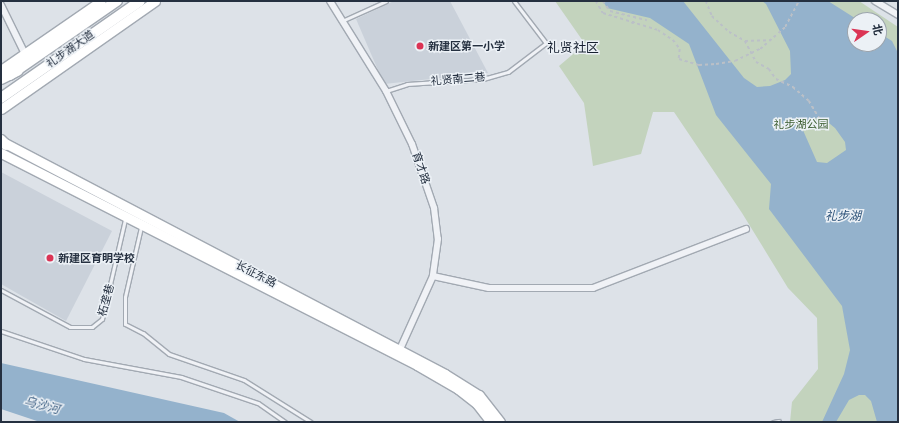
<!DOCTYPE html>
<html>
<head>
<meta charset="utf-8">
<style>
  body { margin:0 }
  #map { position:relative; width:899px; height:423px; overflow:hidden; background:#dde2e8; font-family:Barlow,"Noto Sans SC",sans-serif }
  div>[style] { position:absolute }
  .built>* { inset:0; background:#cad1da }
  .green>* { inset:0; background:#c3d3bd }
  .water>* { inset:0; background:#94b2cc }
  .path>* { height:1.5px; margin-top:-0.75px; transform-origin:0; background:repeating-linear-gradient(90deg,#bbc0c7 0 3px,transparent 0 6px) }
  .roads { filter:drop-shadow(1px 0 #a2a9b2) drop-shadow(-1px 0 #a2a9b2) drop-shadow(0 1px #a2a9b2) drop-shadow(0 -1px #a2a9b2) }
  .lane>* { height:3px; margin:-1.5px; padding:0 1.5px; transform-origin:1.5px; border-radius:1.5px; background:#f0f2f6 }
  .street>* { height:6px; margin:-3px; padding:0 3px; transform-origin:3px; border-radius:3px; background:#f0f2f6 }
  .secondary>* { height:9px; margin:-4.5px; padding:0 4.5px; transform-origin:4.5px; border-radius:4.5px; background:#fff }
  .primary>* { height:10px; margin:-5px; padding:0 5px; transform-origin:5px; border-radius:5px; background:#fff }
  .highway>* { height:12px; margin:-6px; padding:0 6px; transform-origin:6px; border-radius:6px; background:#fff }
  .path-bridge>* { height:1.5px; margin-top:-0.75px; transform-origin:0; background:repeating-linear-gradient(90deg,#bbc0c7 0 3px,transparent 0 6px) }
  .dots>* { width:11px; height:11px; translate:-50% -50%; box-sizing:border-box; border:2px solid #ecf1f6; border-radius:50% }
  span { translate:-50% -50%; white-space:nowrap; text-align:center; line-height:1.15; -webkit-text-stroke:3px #ecf1f6; paint-order:stroke }
  .poi-label { font-size:11px; color:#253040; font-weight:700 }
  .left { translate:0 -50%; text-align:left }
  .street-label { font-size:11px; color:#253040 }
  .park-label { font-size:11px; color:#3b5d31 }
  .water-label { font-size:12px; color:#2b5178; font-style:italic }
  .quarter-label { font-size:13px; color:#172131 }
  .frame { position:absolute; inset:0; border:2px solid #253040; pointer-events:none }
  .north { position:absolute; left:847px; top:12px; width:40px; height:40px; box-sizing:border-box; background:#ecf1f6; border:1px solid #9ca4ad; border-radius:50%; rotate:77deg; font-size:11px; font-weight:700; line-height:16px; text-align:center; color:#253040 }
  .north::after { content:''; display:block; margin:auto; width:14px; height:18px; background:#db3455; clip-path:polygon(50% 0,100% 100%,50% 72%,0 100%) }
</style>
</head>
<body>
<div id="map">
  <div class="built">
    <i style="clip-path:polygon(394px 1px,450px 1px,488px 73px,384px 84px,356px 19px)"></i>
    <i style="clip-path:polygon(1px 172px,112px 231px,66px 321px,1px 284px)"></i>
  </div>
  <div class="green">
    <i style="clip-path:polygon(evenodd,555px 1px,859px 1px,898px 27px,898px 422px,790px 422px,792px 402px,818px 369px,817px 318px,788px 288px,742px 213px,674px 112px,653px 112px,641px 154px,593px 166px,584px 103px,559px 66px,585px 44px,555px 1px,855px 20px,879px 20px,879px 44px,855px 44px,855px 20px)"></i>
  </div>
  <div class="water">
    <i style="clip-path:polygon(evenodd,603px 1px,683px 1px,744px 78px,757px 87px,770px 86px,785px 80px,791px 74px,790px 51px,766px 4px,762px 1px,828px 1px,858px 20px,855px 20px,855px 44px,879px 44px,879px 33px,892px 41px,898px 53px,898px 422px,877px 422px,871px 401px,865px 395px,859px 395px,849px 400px,836px 422px,822px 422px,844px 374px,850px 350px,842px 306px,769px 209px,771px 184px,716px 115px,689px 44px,650px 18px,607px 8px,603px 1px,814px 118px,824px 119px,835px 128px,845px 142px,846px 150px,827px 163px,817px 162px,802px 128px,814px 118px)"></i>
    <i style="clip-path:polygon(1px 363px,224px 413px,240px 422px,40px 422px,1px 409px)"></i>
  </div>
  <div class="path">
    <i style="left:596px;top:1px;width:14px;rotate:60deg"></i>
    <i style="left:603px;top:13px;width:58px;rotate:17.2deg"></i>
    <i style="left:658px;top:30px;width:18px;rotate:34deg"></i>
    <i style="left:673px;top:40px;width:11px;rotate:52deg"></i>
    <i style="left:680px;top:49px;width:10px;rotate:96deg"></i>
    <i style="left:603px;top:1px;width:12px;rotate:55deg"></i>
    <i style="left:610px;top:11px;width:38px;rotate:14deg"></i>
    <i style="left:706px;top:1px;width:16px;rotate:68deg"></i>
    <i style="left:712px;top:16px;width:23px;rotate:43deg"></i>
    <i style="left:729px;top:32px;width:18px;rotate:29deg"></i>
    <i style="left:745px;top:41px;width:25px;rotate:-2deg"></i>
    <i style="left:632px;top:24px;width:8px;rotate:-67deg"></i>
    <i style="left:745px;top:41px;width:24px;rotate:62deg"></i>
    <i style="left:756px;top:62px;width:15px;rotate:28deg"></i>
    <i style="left:769px;top:69px;width:12px;rotate:55deg"></i>
    <i style="left:776px;top:79px;width:19px;rotate:25deg"></i>
    <i style="left:793px;top:87px;width:21px;rotate:41deg"></i>
    <i style="left:809px;top:101px;width:26px;rotate:59deg"></i>
  </div>
  <div class="roads">
    <div class="lane">
      <i style="left:344px;top:20px;width:46px;rotate:-24.3deg"></i>
      <i style="left:386px;top:91px;width:22px;rotate:-18deg"></i>
      <i style="left:407px;top:84px;width:76px;rotate:-3.8deg"></i>
      <i style="left:483px;top:79px;width:26px;rotate:-16deg"></i>
      <i style="left:508px;top:72px;width:48px;rotate:-37.3deg"></i>
      <i style="left:546px;top:43px;width:53px;rotate:-127.3deg"></i>
      <i style="left:141px;top:227px;width:72px;rotate:102.9deg"></i>
      <i style="left:125px;top:297px;width:27px;rotate:90deg"></i>
      <i style="left:125px;top:324px;width:20px;rotate:27deg"></i>
      <i style="left:143px;top:333px;width:33px;rotate:39deg"></i>
      <i style="left:169px;top:354px;width:79px;rotate:19.1deg"></i>
      <i style="left:244px;top:380px;width:79px;rotate:32.1deg"></i>
      <i style="left:1px;top:290px;width:78px;rotate:28.2deg"></i>
      <i style="left:70px;top:327px;width:22px"></i>
      <i style="left:92px;top:327px;width:13px;rotate:-39deg"></i>
      <i style="left:102px;top:319px;width:103px;rotate:-77deg"></i>
      <i style="left:1px;top:331px;width:88px;rotate:18.6deg"></i>
      <i style="left:84px;top:359px;width:99px;rotate:10.5deg"></i>
      <i style="left:181px;top:377px;width:81px;rotate:18.7deg"></i>
      <i style="left:258px;top:403px;width:33px;rotate:35deg"></i>
      <i style="left:773px;top:422px;width:6px;rotate:-9deg"></i>
    </div>
    <div class="street">
      <i style="left:330px;top:1px;width:106px;rotate:58.1deg"></i>
      <i style="left:386px;top:91px;width:59px;rotate:63.9deg"></i>
      <i style="left:412px;top:144px;width:68px;rotate:71deg"></i>
      <i style="left:434px;top:208px;width:31px;rotate:83deg"></i>
      <i style="left:438px;top:239px;width:37px;rotate:98deg"></i>
      <i style="left:433px;top:276px;width:80px;rotate:114.3deg"></i>
      <i style="left:875px;top:1px;width:27px;rotate:31deg"></i>
      <i style="left:1px;top:5px;width:55px;rotate:63.9deg"></i>
      <i style="left:433px;top:276px;width:57px;rotate:12.1deg"></i>
      <i style="left:489px;top:288px;width:104px"></i>
      <i style="left:593px;top:288px;width:164px;rotate:-21.1deg"></i>
    </div>
    <div class="secondary">
      <i style="left:1px;top:70px;width:121px;rotate:-34.6deg"></i>
      <i style="left:1px;top:109px;width:188px;rotate:-35deg"></i>
      <i style="left:1px;top:141px;width:501px;rotate:27.69deg"></i>
      <i style="left:445px;top:374px;width:40px;rotate:32deg"></i>
      <i style="left:479px;top:395px;width:34px;rotate:52deg"></i>
      <i style="left:1px;top:153px;width:467px;rotate:27deg"></i>
      <i style="left:417px;top:365px;width:48px;rotate:30.3deg"></i>
      <i style="left:458px;top:389px;width:24px;rotate:38deg"></i>
      <i style="left:477px;top:404px;width:23px;rotate:52deg"></i>
    </div>
    <div class="primary">
      <i style="left:10px;top:75px;width:130px;rotate:-34.7deg"></i>
      <i style="left:1px;top:98px;width:169px;rotate:-34.9deg"></i>
      <i style="left:1px;top:140px;width:7px;rotate:45deg"></i>
    </div>
    <div class="highway">
      <i style="left:1px;top:78px;width:18px;rotate:-27deg"></i>
    </div>
  </div>
  <div class="path-bridge">
    <i style="left:679px;top:59px;width:21px;rotate:17deg"></i>
    <i style="left:699px;top:65px;width:17px;rotate:-3deg"></i>
    <i style="left:716px;top:64px;width:19px;rotate:-9deg"></i>
    <i style="left:735px;top:61px;width:28px;rotate:-26deg"></i>
    <i style="left:760px;top:49px;width:33px;rotate:-41deg"></i>
    <i style="left:785px;top:27px;width:30px;rotate:-62deg"></i>
  </div>
  <div class="dots">
    <i style="left:420px;top:46px;background:#db3455"></i>
    <i style="left:50px;top:258px;background:#db3455"></i>
  </div>
  <div class="poi-label">
    <span class="left" style="left:428px;top:46px">新建区第一小学</span>
    <span class="left" style="left:58px;top:258px">新建区育明学校</span>
  </div>
  <div class="street-label">
    <span style="left:70px;top:49px;rotate:-35deg">礼步湖大道</span>
    <span style="left:458px;top:79px;rotate:-5deg">礼贤南二巷</span>
    <span style="left:421px;top:168px;rotate:71deg">育才路</span>
    <span style="left:256px;top:274px;rotate:27deg">长征东路</span>
    <span style="left:106px;top:300px;rotate:-75deg">柘垄巷</span>
  </div>
  <div class="park-label">
    <span style="left:801px;top:124px">礼步湖公园</span>
  </div>
  <div class="water-label">
    <span style="left:843px;top:216px">礼步湖</span>
    <span style="left:42px;top:405px;rotate:15deg">乌沙河</span>
  </div>
  <div class="quarter-label">
    <span style="left:573px;top:47px">礼贤社区</span>
  </div>
  <div class="frame"></div>
  <div class="north">北</div>
</div>
</body>
</html>
